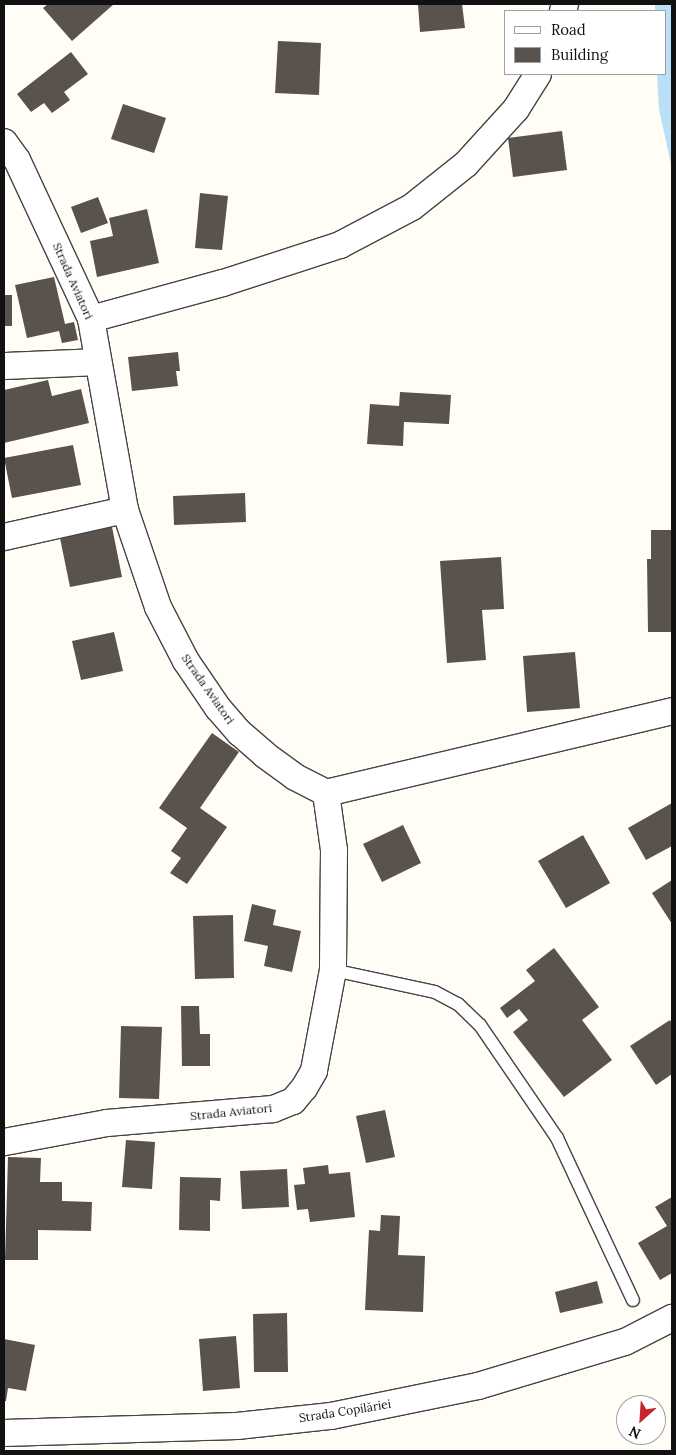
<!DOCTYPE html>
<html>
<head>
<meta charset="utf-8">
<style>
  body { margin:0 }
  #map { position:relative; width:676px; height:1455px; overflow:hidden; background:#fffdf5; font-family:Lora,serif }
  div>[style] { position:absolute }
  .water>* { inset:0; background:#b9e0f7 }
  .building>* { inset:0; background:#5a524d }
  .roads { filter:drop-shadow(1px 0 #444) drop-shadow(-1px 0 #444) drop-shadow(0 1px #444) drop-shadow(0 -1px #444) }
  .service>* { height:12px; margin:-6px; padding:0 6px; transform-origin:6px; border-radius:6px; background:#fff }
  .minor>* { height:26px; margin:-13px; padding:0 13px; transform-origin:13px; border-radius:13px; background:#fff }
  span { translate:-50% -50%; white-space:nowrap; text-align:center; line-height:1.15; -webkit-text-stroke:5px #fff; paint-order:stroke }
  .street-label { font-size:12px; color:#111 }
  .frame { position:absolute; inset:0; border:5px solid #111; pointer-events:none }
  .legend { position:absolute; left:504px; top:10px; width:162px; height:65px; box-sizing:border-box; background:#fff; border:1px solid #a0a0a0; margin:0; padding:6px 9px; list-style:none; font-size:15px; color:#111 }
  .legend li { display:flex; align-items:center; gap:10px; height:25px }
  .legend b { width:25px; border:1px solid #a0a0a0 }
  .north { position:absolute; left:616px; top:1395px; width:50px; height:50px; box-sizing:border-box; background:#fff; border:1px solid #a0a0a0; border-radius:50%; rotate:206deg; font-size:14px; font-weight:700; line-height:20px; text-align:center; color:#111 }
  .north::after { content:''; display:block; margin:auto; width:18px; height:22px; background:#c4262e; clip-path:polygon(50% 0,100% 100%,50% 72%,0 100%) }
</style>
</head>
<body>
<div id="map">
  <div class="water">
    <i style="clip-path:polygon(655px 4px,672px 4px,672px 169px,659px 109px,657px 74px,665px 74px,665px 11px,655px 11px)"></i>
  </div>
  <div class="building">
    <i style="clip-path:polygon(48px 4px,114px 4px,72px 41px,43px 8px)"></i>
    <i style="clip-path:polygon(418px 4px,462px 4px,465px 28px,420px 32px)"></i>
    <i style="clip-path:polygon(278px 41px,321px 43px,319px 95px,275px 93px)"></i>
    <i style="clip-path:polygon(71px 52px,88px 74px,64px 92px,70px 100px,52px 113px,44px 103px,31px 112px,17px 94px)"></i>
    <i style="clip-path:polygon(123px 104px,166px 118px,154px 153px,111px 139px)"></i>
    <i style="clip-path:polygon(562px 131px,567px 170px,513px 177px,508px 138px)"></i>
    <i style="clip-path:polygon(200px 193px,228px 196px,222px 250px,195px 248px)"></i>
    <i style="clip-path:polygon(98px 197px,108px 223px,81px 233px,71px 207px)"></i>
    <i style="clip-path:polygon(147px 209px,159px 263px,97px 277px,90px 241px,113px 236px,109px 218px)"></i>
    <i style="clip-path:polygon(54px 277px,65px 324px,74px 322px,78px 340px,62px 343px,59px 331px,27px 338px,15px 285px)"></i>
    <i style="clip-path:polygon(4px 295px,12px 295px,12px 326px,4px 326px)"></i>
    <i style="clip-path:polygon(178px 352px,180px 371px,176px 371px,178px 386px,132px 391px,128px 357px)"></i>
    <i style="clip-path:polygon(48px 380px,52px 396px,81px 389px,89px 423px,4px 443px,4px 390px)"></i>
    <i style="clip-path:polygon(400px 392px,451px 395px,449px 424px,404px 422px,403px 446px,367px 444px,370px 404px,399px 406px)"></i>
    <i style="clip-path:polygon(73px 445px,81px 485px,12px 498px,4px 458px)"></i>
    <i style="clip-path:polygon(245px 493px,246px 522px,174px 525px,173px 496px)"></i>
    <i style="clip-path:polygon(112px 527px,122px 577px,70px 587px,60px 538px)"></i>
    <i style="clip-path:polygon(651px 530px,672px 530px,672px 632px,648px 632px,647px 559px,651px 559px)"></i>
    <i style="clip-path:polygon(501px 557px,504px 609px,482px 610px,486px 660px,447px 663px,440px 561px)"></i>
    <i style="clip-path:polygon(114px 632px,123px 671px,81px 680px,72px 641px)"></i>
    <i style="clip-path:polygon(575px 652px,580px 708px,527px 712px,523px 656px)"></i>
    <i style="clip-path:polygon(212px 733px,239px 752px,200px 808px,227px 827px,187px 884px,170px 873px,181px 858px,171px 851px,187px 828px,159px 808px)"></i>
    <i style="clip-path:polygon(672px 803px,672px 846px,646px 860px,628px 828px)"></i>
    <i style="clip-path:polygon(403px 825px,421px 863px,382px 882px,363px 844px)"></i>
    <i style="clip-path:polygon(583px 835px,610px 883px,566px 908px,538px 861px)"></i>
    <i style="clip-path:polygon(672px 880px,672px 924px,652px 893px)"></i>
    <i style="clip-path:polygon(252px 904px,276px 910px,273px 925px,301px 931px,292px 972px,264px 966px,268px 946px,244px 941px)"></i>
    <i style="clip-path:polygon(233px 915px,234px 978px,195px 979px,193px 916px)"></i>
    <i style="clip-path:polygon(554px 948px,599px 1007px,582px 1020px,612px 1060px,564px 1097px,513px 1032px,528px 1020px,519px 1009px,507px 1018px,500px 1008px,535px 981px,526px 970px)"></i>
    <i style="clip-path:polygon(181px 1006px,199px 1006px,200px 1034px,210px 1034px,210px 1066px,182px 1066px)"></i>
    <i style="clip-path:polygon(670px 1020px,672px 1024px,672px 1074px,656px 1085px,630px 1046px)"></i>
    <i style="clip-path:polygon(121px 1026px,162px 1027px,159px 1099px,119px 1098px)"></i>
    <i style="clip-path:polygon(385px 1110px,395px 1157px,366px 1163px,356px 1116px)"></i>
    <i style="clip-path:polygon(126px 1140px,155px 1142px,152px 1189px,122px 1187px)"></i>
    <i style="clip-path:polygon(8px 1157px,41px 1158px,40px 1182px,62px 1182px,62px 1201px,92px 1202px,91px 1231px,38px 1230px,38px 1260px,5px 1260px)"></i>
    <i style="clip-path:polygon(328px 1165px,329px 1174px,350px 1172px,355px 1217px,310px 1222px,308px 1209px,297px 1210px,294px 1185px,305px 1184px,303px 1168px)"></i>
    <i style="clip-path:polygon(287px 1169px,289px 1207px,242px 1209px,240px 1171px)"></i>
    <i style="clip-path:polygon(180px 1177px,221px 1178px,220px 1201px,210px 1200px,210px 1231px,179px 1230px)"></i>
    <i style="clip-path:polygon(672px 1197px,672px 1273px,660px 1280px,638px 1243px,667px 1226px,655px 1207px)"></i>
    <i style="clip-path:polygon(381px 1215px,400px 1216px,398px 1255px,425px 1256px,423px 1312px,365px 1310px,369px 1230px,380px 1231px)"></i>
    <i style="clip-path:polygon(597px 1281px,603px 1303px,560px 1313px,555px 1292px)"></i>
    <i style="clip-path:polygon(287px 1313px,288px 1372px,254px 1372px,253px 1314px)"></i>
    <i style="clip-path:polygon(236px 1336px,240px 1388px,203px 1391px,199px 1339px)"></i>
    <i style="clip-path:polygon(4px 1339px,35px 1345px,26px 1391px,8px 1388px,6px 1401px,4px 1401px)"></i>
  </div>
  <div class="roads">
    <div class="service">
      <i style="left:333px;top:970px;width:104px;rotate:12.2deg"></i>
      <i style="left:435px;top:992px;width:26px;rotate:28deg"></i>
      <i style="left:458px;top:1004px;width:30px;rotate:44deg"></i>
      <i style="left:480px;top:1025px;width:137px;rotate:55.7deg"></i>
      <i style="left:557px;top:1138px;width:179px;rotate:64.9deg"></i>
    </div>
    <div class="minor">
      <i style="left:563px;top:11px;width:7px;rotate:-74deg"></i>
      <i style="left:4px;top:142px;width:22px;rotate:54deg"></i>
      <i style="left:17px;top:160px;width:175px;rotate:65deg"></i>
      <i style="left:91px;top:319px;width:194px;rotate:79.9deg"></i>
      <i style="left:125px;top:510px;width:102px;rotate:71.2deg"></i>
      <i style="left:158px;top:607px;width:61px;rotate:62.6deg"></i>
      <i style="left:186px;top:661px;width:57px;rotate:55.8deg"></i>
      <i style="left:218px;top:708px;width:33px;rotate:49deg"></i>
      <i style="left:240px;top:733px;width:33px;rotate:41deg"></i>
      <i style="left:265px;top:755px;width:37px;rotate:36deg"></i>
      <i style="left:295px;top:777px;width:35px;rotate:27deg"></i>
      <i style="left:326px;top:793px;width:58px;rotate:82deg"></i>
      <i style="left:334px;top:850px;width:120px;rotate:90.5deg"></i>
      <i style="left:333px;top:970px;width:103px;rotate:100.7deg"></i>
      <i style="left:314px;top:1071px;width:20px;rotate:120deg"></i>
      <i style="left:304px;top:1088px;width:17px;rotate:130deg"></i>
      <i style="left:293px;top:1101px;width:22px;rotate:158deg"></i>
      <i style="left:273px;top:1109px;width:167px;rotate:175.2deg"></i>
      <i style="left:107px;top:1123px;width:105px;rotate:169.5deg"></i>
      <i style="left:91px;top:319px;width:137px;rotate:-15.3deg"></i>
      <i style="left:223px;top:283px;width:123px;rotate:-18deg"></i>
      <i style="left:340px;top:245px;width:81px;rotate:-27.8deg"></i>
      <i style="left:412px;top:207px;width:69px;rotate:-38.5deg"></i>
      <i style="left:466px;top:164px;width:74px;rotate:-47.7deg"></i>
      <i style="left:516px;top:109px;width:41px;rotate:-57.8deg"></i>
      <i style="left:4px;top:366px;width:94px;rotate:-2.4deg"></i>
      <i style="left:4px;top:537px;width:124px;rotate:-12.6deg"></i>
      <i style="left:326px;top:793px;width:356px;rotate:-13.3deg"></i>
      <i style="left:4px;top:1433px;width:233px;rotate:-1.7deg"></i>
      <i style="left:237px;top:1426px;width:95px;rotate:-6.1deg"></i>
      <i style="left:331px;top:1416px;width:150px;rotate:-11.5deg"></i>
      <i style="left:478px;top:1386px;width:153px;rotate:-16.7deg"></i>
      <i style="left:625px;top:1342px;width:53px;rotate:-27.1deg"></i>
    </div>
  </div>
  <div class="street-label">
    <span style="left:73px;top:281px;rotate:66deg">Strada Aviatori</span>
    <span style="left:208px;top:689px;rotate:55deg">Strada Aviatori</span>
    <span style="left:231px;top:1112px;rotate:-6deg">Strada Aviatori</span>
    <span style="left:345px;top:1411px;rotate:-9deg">Strada Copilăriei</span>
  </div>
  <div class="frame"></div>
  <ul class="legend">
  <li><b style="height:6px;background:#fff"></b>Road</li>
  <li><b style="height:14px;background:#5a524d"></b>Building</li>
  </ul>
  <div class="north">N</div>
</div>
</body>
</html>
